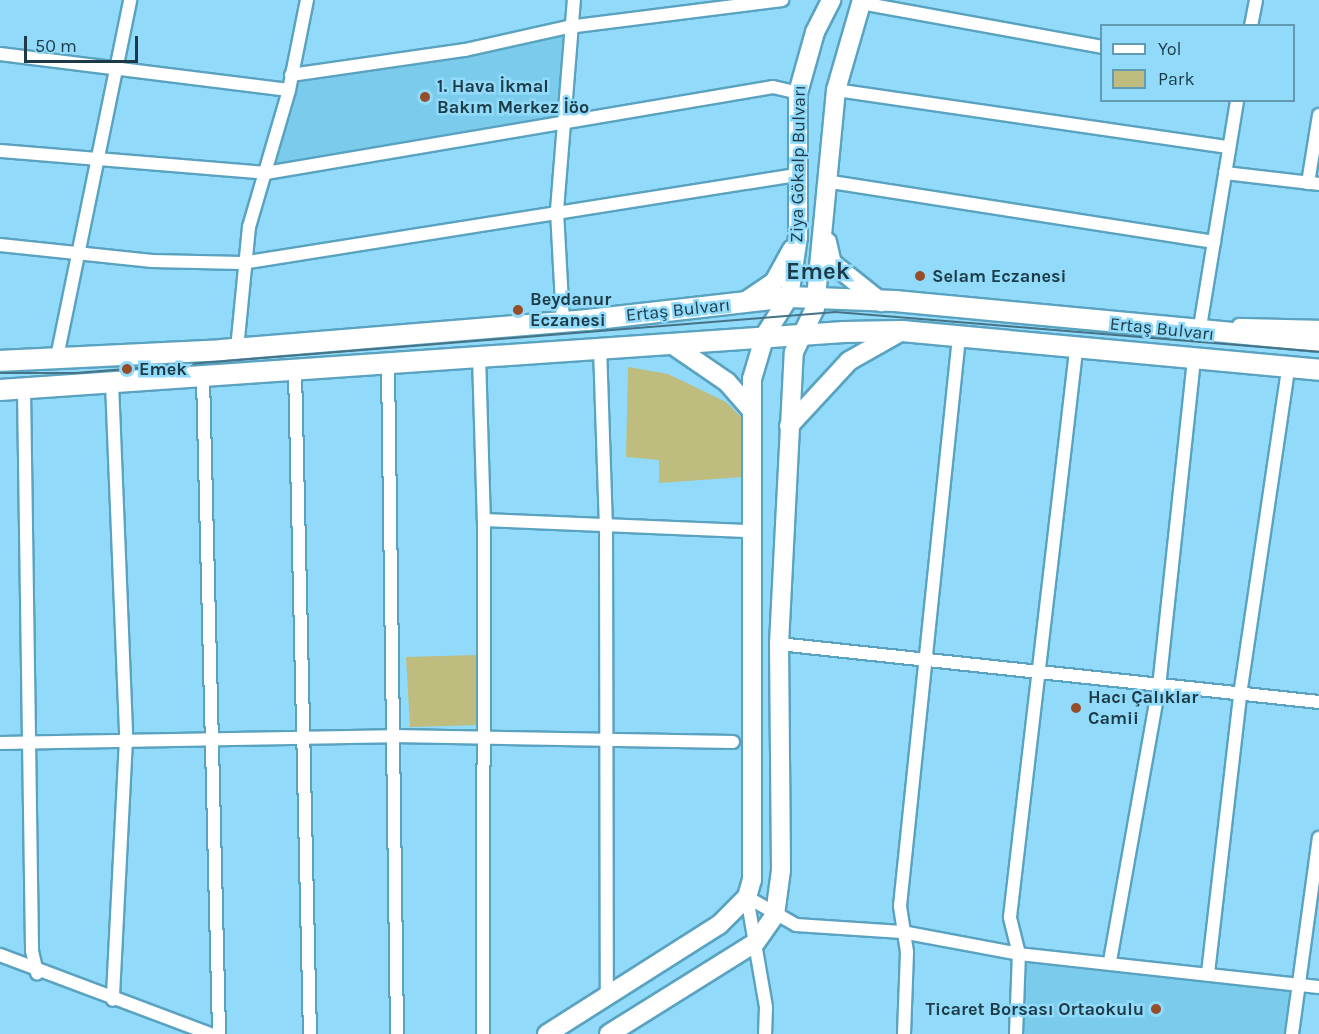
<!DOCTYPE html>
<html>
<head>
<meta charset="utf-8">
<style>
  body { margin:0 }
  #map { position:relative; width:1319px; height:1034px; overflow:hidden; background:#91daf9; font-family:Karla,sans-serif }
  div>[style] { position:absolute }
  .built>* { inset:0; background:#7bccec }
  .green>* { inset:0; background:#bebc7e }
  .roads { filter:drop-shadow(2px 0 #5aa3c0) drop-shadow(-2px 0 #5aa3c0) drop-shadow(0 2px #5aa3c0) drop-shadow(0 -2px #5aa3c0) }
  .street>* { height:12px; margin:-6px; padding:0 6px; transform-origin:6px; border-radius:6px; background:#fff }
  .secondary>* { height:18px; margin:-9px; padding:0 9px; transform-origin:9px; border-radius:9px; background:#fff }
  .primary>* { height:20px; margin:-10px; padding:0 10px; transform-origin:10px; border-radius:10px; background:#fff }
  .tram>* { height:1.5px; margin:-0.75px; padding:0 0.75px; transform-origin:0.75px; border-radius:0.75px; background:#457285 }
  .dots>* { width:16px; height:16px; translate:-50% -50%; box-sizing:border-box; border:3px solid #91daf9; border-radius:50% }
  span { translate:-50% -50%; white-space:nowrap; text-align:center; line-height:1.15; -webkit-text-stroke:5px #91daf9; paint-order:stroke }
  .poi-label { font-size:18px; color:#1c3b47; font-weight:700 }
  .left { translate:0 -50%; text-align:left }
  .right { translate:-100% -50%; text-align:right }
  .street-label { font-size:18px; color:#1c3b47 }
  .district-label { font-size:24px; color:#1c3b47; font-weight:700 }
  .legend { position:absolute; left:1100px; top:24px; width:195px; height:78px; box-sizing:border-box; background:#91daf9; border:2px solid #629ab2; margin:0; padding:8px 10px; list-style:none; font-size:18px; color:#1c3b47 }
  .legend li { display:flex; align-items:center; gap:12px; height:30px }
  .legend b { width:30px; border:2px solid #629ab2 }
  .scale { position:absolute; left:24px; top:36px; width:114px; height:27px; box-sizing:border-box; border:3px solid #1c3b47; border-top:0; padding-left:8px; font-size:18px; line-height:21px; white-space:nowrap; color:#1c3b47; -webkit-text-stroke:4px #91daf9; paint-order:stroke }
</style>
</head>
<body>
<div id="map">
  <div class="built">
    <i style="clip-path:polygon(568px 27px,563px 119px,266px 173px,291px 75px)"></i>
    <i style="clip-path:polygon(1019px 954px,1298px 984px,1292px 1034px,1016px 1034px)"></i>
  </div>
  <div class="green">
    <i style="clip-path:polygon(628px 367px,668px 374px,726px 402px,743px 419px,743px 477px,659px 483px,659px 460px,626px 457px)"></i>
    <i style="clip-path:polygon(477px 655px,478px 725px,410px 727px,406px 657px)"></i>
  </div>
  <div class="roads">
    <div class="street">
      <i style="left:861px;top:3px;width:245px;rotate:10.3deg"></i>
      <i style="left:1251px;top:26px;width:26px;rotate:-79deg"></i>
      <i style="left:0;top:54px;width:291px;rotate:7.1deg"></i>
      <i style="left:291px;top:75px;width:176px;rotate:-8.2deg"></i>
      <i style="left:465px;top:50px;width:106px;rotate:-12.6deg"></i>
      <i style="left:568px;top:27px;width:216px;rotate:-7.2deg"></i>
      <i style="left:836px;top:90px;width:397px;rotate:8.3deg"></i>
      <i style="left:0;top:151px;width:267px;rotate:4.7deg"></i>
      <i style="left:266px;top:173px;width:514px;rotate:-9.63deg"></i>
      <i style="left:773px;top:87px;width:26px;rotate:13deg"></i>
      <i style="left:1225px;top:173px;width:95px;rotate:6.7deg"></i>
      <i style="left:825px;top:181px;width:394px;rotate:8.9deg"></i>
      <i style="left:1308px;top:183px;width:69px;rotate:-80.8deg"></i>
      <i style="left:0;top:245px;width:153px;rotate:6deg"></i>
      <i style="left:152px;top:261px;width:90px;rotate:1.3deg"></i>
      <i style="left:242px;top:263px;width:561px;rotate:-9.03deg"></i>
      <i style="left:563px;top:322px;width:112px;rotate:-93.1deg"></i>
      <i style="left:557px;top:210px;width:211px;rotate:-85.4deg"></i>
      <i style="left:1239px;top:325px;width:80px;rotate:1.4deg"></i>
      <i style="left:1199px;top:333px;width:236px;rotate:-80.7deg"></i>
      <i style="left:600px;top:347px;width:177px;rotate:88.1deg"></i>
      <i style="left:606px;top:524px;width:471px;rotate:89.9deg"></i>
      <i style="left:237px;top:349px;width:123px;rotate:-84.4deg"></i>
      <i style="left:249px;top:227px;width:143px;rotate:-73.7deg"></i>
      <i style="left:289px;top:90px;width:92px;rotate:-78.7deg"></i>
      <i style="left:479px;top:356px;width:164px;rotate:88.3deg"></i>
      <i style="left:57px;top:357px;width:364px;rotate:-78.4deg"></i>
      <i style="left:388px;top:363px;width:671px;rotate:89.23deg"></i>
      <i style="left:295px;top:370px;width:664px;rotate:88.71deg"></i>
      <i style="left:203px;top:377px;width:657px;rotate:88.6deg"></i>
      <i style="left:112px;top:383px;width:356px;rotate:87.7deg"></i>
      <i style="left:126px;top:739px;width:261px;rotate:92.9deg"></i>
      <i style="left:24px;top:389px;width:562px;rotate:89.18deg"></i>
      <i style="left:32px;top:951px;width:23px;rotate:77deg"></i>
      <i style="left:779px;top:644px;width:543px;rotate:6.13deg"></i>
      <i style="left:0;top:743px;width:393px;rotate:-1deg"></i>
      <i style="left:393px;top:736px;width:340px;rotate:1deg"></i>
      <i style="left:747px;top:897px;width:56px;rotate:29.7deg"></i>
      <i style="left:796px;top:925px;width:106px;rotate:3.8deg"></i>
      <i style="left:902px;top:932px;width:119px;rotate:10.6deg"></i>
      <i style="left:1019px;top:954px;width:302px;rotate:6.3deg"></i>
      <i style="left:747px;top:897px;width:112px;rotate:80.2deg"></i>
      <i style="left:766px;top:1007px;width:27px;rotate:92deg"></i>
      <i style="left:0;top:955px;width:224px;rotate:20.6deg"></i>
      <i style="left:1110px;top:961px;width:278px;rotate:-79.9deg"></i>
      <i style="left:1159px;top:687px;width:329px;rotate:-83.9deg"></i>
      <i style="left:1208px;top:973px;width:280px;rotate:-83.4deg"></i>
      <i style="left:1240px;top:695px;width:331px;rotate:-81.6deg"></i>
      <i style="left:483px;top:1034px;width:514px;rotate:-89.89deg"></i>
      <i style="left:484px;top:520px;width:268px;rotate:2.4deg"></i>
      <i style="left:904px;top:1034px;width:82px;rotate:-87.9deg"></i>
      <i style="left:907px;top:952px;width:47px;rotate:-98.7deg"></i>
      <i style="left:900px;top:906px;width:572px;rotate:-84.08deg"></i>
      <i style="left:1016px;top:1034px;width:80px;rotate:-87.9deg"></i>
      <i style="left:1019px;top:954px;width:38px;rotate:-104deg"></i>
      <i style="left:1010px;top:917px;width:570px;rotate:-83.35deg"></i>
      <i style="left:1292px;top:1034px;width:198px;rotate:-82.2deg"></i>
    </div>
    <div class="secondary">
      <i style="left:827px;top:242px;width:22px;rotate:77deg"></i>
      <i style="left:832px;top:263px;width:63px;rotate:38.5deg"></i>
      <i style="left:743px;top:303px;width:37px;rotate:-34deg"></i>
      <i style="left:774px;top:282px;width:37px;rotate:-61deg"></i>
      <i style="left:670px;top:343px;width:69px;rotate:34.4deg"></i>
      <i style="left:727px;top:382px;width:38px;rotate:49deg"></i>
      <i style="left:789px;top:426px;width:88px;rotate:-47.3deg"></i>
      <i style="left:849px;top:361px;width:59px;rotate:-29.6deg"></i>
      <i style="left:547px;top:1034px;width:204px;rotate:-32.4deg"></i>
      <i style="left:719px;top:925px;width:40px;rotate:-45deg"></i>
      <i style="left:747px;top:897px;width:18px;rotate:-74deg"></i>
      <i style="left:752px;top:880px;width:501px;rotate:-90deg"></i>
      <i style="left:752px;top:379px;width:46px;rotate:-73.5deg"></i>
      <i style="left:765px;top:335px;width:45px;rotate:-57.7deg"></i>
      <i style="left:789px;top:297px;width:61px;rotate:-81.5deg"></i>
      <i style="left:798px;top:237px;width:144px;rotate:-90deg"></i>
      <i style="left:798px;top:93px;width:63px;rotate:-74.4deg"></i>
      <i style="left:815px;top:32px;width:36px;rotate:-63deg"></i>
      <i style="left:609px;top:1034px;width:173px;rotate:-32deg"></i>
      <i style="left:756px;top:942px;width:33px;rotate:-55deg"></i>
      <i style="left:775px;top:915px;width:45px;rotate:-82.4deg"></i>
      <i style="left:781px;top:870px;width:226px;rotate:-90.5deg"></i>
      <i style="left:779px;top:644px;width:292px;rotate:-87.1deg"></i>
      <i style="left:794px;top:352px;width:49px;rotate:-64.5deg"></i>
      <i style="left:815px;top:308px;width:219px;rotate:-84.5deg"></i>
      <i style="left:836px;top:90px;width:94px;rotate:-73.9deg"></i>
    </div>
    <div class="primary">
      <i style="left:0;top:361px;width:222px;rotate:-2.8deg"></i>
      <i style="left:222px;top:350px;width:367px;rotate:-4.7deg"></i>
      <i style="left:588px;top:320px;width:202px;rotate:-6.5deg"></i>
      <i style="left:789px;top:297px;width:106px;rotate:2.2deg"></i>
      <i style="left:895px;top:301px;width:426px;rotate:5.4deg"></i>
      <i style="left:0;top:390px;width:846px;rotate:-3.93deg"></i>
      <i style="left:844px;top:332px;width:58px;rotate:-1deg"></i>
      <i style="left:902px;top:331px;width:419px;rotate:5.3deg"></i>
    </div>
  </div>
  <div class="tram">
    <i style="left:0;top:373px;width:76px"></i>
    <i style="left:76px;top:373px;width:762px;rotate:-4.59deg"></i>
    <i style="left:836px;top:312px;width:485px;rotate:4.7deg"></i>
  </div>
  <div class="dots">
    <i style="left:425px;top:97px;background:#954e29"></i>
    <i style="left:920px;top:276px;background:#954e29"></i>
    <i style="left:518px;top:310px;background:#954e29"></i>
    <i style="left:127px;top:369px;background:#954e29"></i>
    <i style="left:1076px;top:708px;background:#954e29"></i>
    <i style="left:1156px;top:1009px;background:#954e29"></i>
  </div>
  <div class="poi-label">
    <span class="left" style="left:437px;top:97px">1. Hava İkmal<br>Bakım Merkez İöo</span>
    <span class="left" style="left:932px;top:276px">Selam Eczanesi</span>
    <span class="left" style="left:530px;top:310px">Beydanur<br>Eczanesi</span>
    <span class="left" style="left:139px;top:369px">Emek</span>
    <span class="left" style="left:1088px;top:708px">Hacı Çalıklar<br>Camii</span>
    <span class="right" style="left:1144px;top:1009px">Ticaret Borsası Ortaokulu</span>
  </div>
  <div class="street-label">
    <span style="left:798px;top:164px;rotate:-89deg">Ziya Gökalp Bulvarı</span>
    <span style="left:678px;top:310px;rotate:-6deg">Ertaş Bulvarı</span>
    <span style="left:1162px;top:329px;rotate:6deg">Ertaş Bulvarı</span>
  </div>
  <div class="district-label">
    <span style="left:818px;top:272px">Emek</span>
  </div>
  <ul class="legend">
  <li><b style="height:8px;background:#fff"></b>Yol</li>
  <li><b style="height:16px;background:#bebc7e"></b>Park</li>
  </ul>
  <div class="scale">50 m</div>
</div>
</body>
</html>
